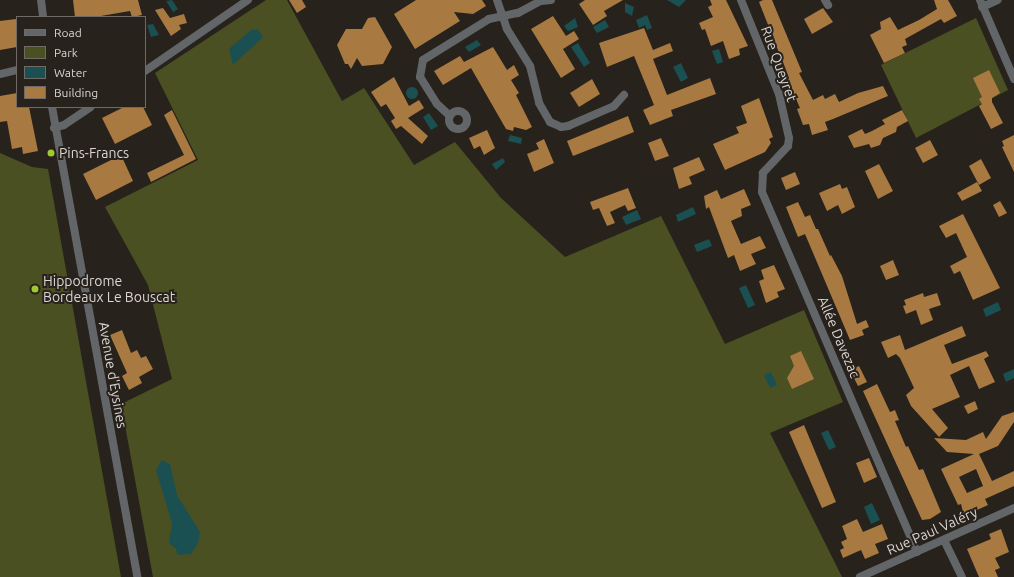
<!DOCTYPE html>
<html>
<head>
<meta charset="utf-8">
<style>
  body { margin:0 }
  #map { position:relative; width:1014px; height:577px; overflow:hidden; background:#28221c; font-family:Ubuntu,sans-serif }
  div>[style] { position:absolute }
  .green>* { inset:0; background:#4a5021 }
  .water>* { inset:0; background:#1a5051 }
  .round { border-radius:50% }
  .building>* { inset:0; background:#a87941 }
  .minor>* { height:8px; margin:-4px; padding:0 4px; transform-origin:4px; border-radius:4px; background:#626669 }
  .minor>.ring { margin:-4px; padding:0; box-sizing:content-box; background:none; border:8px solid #626669; border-radius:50% }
  .tertiary>* { height:8px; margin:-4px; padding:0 4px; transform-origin:4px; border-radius:4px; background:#626669 }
  .dots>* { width:11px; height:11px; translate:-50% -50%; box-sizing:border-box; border:2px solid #28221c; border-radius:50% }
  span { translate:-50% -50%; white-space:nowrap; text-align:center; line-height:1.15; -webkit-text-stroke:4px #28221c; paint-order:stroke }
  .street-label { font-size:14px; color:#dad5d2 }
  .poi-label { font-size:14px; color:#dad5d2 }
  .left { translate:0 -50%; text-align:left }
  .legend { position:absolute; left:16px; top:16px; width:130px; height:92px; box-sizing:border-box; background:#28221c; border:1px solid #6f6a65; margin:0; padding:5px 7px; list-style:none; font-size:12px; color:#dad5d2 }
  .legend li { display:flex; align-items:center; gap:8px; height:20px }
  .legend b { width:20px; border:1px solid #6f6a65 }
</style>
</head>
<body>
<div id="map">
  <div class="green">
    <i style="clip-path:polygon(266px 0,287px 0,342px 101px,364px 88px,414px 165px,455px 142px,501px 198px,565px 257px,661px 216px,725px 344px,804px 310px,843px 402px,770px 433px,842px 577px,153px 577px,121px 404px,172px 379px,148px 285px,105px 207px,198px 160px,155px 73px)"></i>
    <i style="clip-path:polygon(976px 18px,1008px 90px,916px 138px,881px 65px)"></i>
    <i style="clip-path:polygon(0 153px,32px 167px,48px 169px,121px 577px,0 577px)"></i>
  </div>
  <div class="water">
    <i style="clip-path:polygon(172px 0,178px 9px,173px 12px,166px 1px)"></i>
    <i style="clip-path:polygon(667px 0,686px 0,679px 7px)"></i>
    <i style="clip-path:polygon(625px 3px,634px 7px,632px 16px,625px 12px)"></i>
    <i style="clip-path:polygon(647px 15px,652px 28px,647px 30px,645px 25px,639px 28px,636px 20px)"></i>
    <i style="clip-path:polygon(575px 18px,578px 27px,568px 31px,564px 26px)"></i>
    <i style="clip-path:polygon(605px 20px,609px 27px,597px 33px,593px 27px)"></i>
    <i style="clip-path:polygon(153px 24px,159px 35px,151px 37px,147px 25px)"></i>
    <i style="clip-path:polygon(258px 29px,263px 37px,233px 65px,229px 49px,251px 30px)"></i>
    <i style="clip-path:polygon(477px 40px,481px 45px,469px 52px,465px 47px)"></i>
    <i style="clip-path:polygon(578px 43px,590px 63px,584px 67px,571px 47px)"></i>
    <i style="clip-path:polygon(719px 49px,723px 62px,717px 64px,712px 51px)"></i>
    <i style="clip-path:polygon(681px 63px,688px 78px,681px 82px,673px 67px)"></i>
    <i class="round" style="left:406px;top:87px;width:12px;height:12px"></i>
    <i style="clip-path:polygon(429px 113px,438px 126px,431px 130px,423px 117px)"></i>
    <i style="clip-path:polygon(510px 135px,522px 138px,521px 144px,508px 141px)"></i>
    <i style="clip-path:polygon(503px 158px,505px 162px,496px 170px,492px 164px)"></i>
    <i style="clip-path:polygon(693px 207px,696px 214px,678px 222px,676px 215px)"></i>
    <i style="clip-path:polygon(637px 210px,641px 219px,626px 225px,622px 217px)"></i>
    <i style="clip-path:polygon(709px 239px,712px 246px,697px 252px,694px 245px)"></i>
    <i style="clip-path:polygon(746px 285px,755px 305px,748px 308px,739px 288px)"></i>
    <i style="clip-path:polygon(998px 302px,1001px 310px,986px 317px,983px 309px)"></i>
    <i style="clip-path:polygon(1014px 369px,1014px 378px,1006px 382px,1003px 374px)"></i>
    <i style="clip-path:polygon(771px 372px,777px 385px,770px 388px,764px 375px)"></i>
    <i style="clip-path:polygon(828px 430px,836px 447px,829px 450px,821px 433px)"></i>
    <i style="clip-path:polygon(162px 460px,170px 464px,177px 495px,200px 532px,198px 543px,191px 554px,178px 555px,176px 549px,169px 543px,172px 523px,156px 470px)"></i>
    <i style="clip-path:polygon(872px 503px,880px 520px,871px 524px,864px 507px)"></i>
  </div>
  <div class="building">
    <i style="clip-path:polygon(73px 0,138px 0,142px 15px,132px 17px,130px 11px,95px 17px,75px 17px)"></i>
    <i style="clip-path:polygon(289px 0,302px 0,306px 7px,297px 13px)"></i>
    <i style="clip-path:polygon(416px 0,482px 0,486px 6px,473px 14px,454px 12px,460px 21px,415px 49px,394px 14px)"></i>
    <i style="clip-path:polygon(585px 0,623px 0,604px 11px,607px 16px,593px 25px,579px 4px)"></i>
    <i style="clip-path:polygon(710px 0,726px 0,748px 46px,739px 49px,740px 55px,729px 59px,723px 41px,711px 46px,705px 29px,702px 30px,699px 23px,713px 17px,708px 7px,712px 5px)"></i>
    <i style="clip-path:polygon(763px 0,772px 0,802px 72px,799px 73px,813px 100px,823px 95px,825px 99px,835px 94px,839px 102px,858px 93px,883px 86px,888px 96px,833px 119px,825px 122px,828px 130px,812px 135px,809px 124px,803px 125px,797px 109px,800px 108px,787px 79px,789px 78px,759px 2px)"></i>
    <i style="clip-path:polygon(934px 0,948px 0,957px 16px,944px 23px,941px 19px,905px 39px,907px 45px,902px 47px,905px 53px,884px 63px,870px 35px,881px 29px,880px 22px,890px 17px,898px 30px,919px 20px,937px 9px)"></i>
    <i style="clip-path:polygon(163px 8px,170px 18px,184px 14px,187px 23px,179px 25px,181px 29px,171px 36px,155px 10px)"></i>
    <i style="clip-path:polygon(823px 8px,833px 22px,812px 34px,804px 19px)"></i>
    <i style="clip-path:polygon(553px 16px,566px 36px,574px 31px,579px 39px,563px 49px,575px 69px,561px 78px,531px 29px)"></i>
    <i style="clip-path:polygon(375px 17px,392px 47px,383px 64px,362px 66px,357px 58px,351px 69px,348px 64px,345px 64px,337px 45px,346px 29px,362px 29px,368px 18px)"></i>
    <i style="clip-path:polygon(16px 19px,17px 47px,0 50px,0 21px)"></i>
    <i style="clip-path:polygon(644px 28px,653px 50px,670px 43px,673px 51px,653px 59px,667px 95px,710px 78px,716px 94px,671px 110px,673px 116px,650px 125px,643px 110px,654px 105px,634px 56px,607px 67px,599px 43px)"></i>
    <i style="clip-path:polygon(493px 47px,507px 70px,514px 65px,519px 75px,511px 80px,519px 93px,516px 95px,532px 127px,526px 130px,514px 127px,513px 131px,506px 129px,471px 68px,443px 85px,434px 71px,460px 56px,464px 62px)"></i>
    <i style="clip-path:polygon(989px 70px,1000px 93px,992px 98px,992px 102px,1003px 123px,991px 129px,979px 106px,982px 104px,979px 99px,982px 97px,973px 78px)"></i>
    <i style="clip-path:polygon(394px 77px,409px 106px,419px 100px,424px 108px,408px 118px,428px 136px,422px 144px,401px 126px,396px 129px,391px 121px,395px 118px,386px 104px,381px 107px,371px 92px)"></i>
    <i style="clip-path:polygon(592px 79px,600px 94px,579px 107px,570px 93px)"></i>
    <i style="clip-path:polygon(17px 93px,17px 107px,29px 107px,38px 151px,23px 154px,22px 147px,12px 149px,7px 121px,0 122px,0 96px)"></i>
    <i style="clip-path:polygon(759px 98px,773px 137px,769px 139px,771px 143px,765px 152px,725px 170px,713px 144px,739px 133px,736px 127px,747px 123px,741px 106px)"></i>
    <i style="clip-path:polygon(124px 107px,143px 107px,152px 125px,115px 144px,102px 118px)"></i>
    <i style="clip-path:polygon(172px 110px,196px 159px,151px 182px,147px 173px,184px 155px,164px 115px)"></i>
    <i style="clip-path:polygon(902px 110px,908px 121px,897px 127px,896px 132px,883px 138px,880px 145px,871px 148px,869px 144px,854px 148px,848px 136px,862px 129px,865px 134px,872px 131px,885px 124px,882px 120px)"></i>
    <i style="clip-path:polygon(628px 116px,634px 132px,573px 156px,567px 141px)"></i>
    <i style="clip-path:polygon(487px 130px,495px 148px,484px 155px,480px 146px,474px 149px,469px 138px)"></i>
    <i style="clip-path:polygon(1014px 135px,1014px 172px,1002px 147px,1004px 146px,1002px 141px)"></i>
    <i style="clip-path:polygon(661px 138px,669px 156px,655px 161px,648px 143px)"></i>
    <i style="clip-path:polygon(544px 139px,554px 163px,534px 172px,527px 154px,539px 149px,536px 143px)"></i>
    <i style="clip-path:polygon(930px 140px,938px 155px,923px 163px,915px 148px)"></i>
    <i style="clip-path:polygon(121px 155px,133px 181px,96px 200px,83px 174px)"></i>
    <i style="clip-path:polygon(699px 157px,705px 170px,689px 177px,692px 184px,679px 189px,673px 168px)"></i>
    <i style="clip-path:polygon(981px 159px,991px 178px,979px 185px,969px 166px)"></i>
    <i style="clip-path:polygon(879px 164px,893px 191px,878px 199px,865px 171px)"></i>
    <i style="clip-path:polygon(795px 172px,800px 184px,786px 190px,781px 178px)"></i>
    <i style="clip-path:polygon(977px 182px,982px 191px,962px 201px,957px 193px)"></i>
    <i style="clip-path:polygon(840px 184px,842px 189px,847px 187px,855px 207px,842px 214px,838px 205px,827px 211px,819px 193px)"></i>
    <i style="clip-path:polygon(628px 188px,636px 208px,628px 211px,625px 205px,610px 212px,615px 223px,607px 226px,599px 208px,593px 210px,590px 202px)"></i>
    <i style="clip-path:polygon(744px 189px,751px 205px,741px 209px,742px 216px,731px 221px,741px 244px,760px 236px,766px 248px,751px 254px,756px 264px,740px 271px,734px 255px,728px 258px,709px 207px,706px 209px,704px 196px,717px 190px,721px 199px)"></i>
    <i style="clip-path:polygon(1000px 201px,1007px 213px,999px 217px,993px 205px)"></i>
    <i style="clip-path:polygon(798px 202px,805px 217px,810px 215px,816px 229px,818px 229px,830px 256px,831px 255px,842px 276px,857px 324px,866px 320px,869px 327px,862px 330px,864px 335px,850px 340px,805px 234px,798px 237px,786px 207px)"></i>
    <i style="clip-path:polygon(963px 214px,1000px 288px,973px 300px,960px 271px,954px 274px,950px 266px,967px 257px,956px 233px,946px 238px,939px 226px)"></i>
    <i style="clip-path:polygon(893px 260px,899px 275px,886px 280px,880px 266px)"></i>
    <i style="clip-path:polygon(774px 265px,785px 289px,777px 292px,779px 297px,766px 303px,759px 281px,764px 279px,761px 270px)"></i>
    <i style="clip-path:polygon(923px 293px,924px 297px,937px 293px,941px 305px,929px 309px,933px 320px,921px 325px,916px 310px,906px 314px,903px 306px,906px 305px,904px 300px)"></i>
    <i style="clip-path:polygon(962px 326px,966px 336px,944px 345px,952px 364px,986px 351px,989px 356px,984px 359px,995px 382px,979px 389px,969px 366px,950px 375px,960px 397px,932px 409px,948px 428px,939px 437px,911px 406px,906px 395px,914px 388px,900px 358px,896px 354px,888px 358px,881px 342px,900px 335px,905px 350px)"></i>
    <i style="clip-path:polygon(122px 330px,131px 353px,137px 350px,141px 358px,146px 356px,153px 369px,139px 377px,142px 383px,129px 390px,122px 376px,127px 373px,110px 335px)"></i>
    <i style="clip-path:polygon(801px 351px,814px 379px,792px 389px,787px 378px,794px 366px,790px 356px)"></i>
    <i style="clip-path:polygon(859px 366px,867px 382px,858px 386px,850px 370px)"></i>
    <i style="clip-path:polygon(877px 384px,890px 412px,895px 410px,899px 420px,895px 421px,906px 447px,908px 446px,919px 470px,923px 469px,941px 512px,930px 519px,922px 520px,863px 391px)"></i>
    <i style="clip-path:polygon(975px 401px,978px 409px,968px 414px,964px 406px)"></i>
    <i style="clip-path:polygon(evenodd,1014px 412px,1014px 422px,998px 446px,979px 454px,992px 481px,1014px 471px,1014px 486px,985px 499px,988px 505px,964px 516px,961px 504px,958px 505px,941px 469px,974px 454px,947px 452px,934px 438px,966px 440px,983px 432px,986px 439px,1002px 416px,1014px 412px,976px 469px,983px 486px,967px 493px,959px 477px,976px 469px)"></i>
    <i style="clip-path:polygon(804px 425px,836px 502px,822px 508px,789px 432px)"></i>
    <i style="clip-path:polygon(869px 458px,877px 477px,864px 483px,856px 463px)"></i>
    <i style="clip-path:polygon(857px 519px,863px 532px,882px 524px,888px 539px,875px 544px,879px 553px,865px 559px,861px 550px,843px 558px,840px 550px,844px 548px,841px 542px,847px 539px,842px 526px)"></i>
    <i style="clip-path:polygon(1001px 529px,1009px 552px,995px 558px,1000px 568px,995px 570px,998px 577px,979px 577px,967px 549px,991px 539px,989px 534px)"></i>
  </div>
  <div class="minor">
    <i style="left:497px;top:0;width:31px;rotate:71deg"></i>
    <i style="left:507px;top:29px;width:44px;rotate:58.1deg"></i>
    <i style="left:530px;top:66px;width:38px;rotate:76deg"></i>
    <i style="left:539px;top:103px;width:22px;rotate:60deg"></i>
    <i style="left:550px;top:122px;width:12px;rotate:24deg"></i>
    <i style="left:561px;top:127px;width:7px;rotate:-8deg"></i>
    <i style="left:568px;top:126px;width:50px;rotate:-23.5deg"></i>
    <i style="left:614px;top:106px;width:15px;rotate:-48deg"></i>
    <i style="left:741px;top:0;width:101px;rotate:68deg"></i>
    <i style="left:779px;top:94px;width:45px;rotate:77.2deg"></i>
    <i style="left:789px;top:138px;width:8px;rotate:97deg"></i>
    <i style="left:788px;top:146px;width:37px;rotate:133deg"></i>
    <i style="left:763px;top:173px;width:19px;rotate:93deg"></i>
    <i style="left:762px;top:192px;width:392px;rotate:66.7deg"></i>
    <i style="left:825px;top:0;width:6px;rotate:59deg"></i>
    <i style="left:980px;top:0;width:86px;rotate:66.7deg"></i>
    <i style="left:541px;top:1px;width:10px;rotate:-6deg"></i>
    <i style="left:982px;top:7px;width:17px;rotate:-24deg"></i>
    <i style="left:145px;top:71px;width:125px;rotate:-34.6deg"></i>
    <i class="ring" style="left:449px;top:111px;width:10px;height:10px"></i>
    <i style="left:450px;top:116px;width:18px;rotate:-137deg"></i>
    <i style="left:437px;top:104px;width:32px;rotate:-122deg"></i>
    <i style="left:420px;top:77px;width:17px;rotate:-80deg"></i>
    <i style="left:423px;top:60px;width:78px;rotate:-31.8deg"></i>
    <i style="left:489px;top:19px;width:30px;rotate:-12deg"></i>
    <i style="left:518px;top:13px;width:27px;rotate:-28deg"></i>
    <i style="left:54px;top:128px;width:10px;rotate:-17deg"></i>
    <i style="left:64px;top:125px;width:32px;rotate:-34deg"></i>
    <i style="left:944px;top:540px;width:41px;rotate:64.1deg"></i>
    <i style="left:860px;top:577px;width:169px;rotate:-24.1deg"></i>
  </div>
  <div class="tertiary">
    <i style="left:41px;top:0;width:17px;rotate:83deg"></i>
    <i style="left:0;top:74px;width:17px;rotate:-13deg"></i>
    <i style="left:52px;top:107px;width:478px;rotate:79.7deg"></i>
  </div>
  <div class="dots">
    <i style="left:51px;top:153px;background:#9eca2f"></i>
    <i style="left:35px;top:289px;background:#9eca2f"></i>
  </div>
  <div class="street-label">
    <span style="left:779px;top:64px;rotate:70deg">Rue Queyret</span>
    <span style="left:839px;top:337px;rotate:67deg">Allée Davezac</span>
    <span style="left:113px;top:375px;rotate:80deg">Avenue d'Eysines</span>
    <span style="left:932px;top:531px;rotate:-24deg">Rue Paul Valéry</span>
  </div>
  <div class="poi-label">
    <span class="left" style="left:59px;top:153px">Pins-Francs</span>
    <span class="left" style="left:43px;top:289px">Hippodrome<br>Bordeaux Le Bouscat</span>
  </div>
  <ul class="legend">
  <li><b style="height:5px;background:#626669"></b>Road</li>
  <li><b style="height:11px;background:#4a5021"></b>Park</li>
  <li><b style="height:11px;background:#1a5051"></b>Water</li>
  <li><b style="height:11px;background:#a87941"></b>Building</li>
  </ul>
</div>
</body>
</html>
